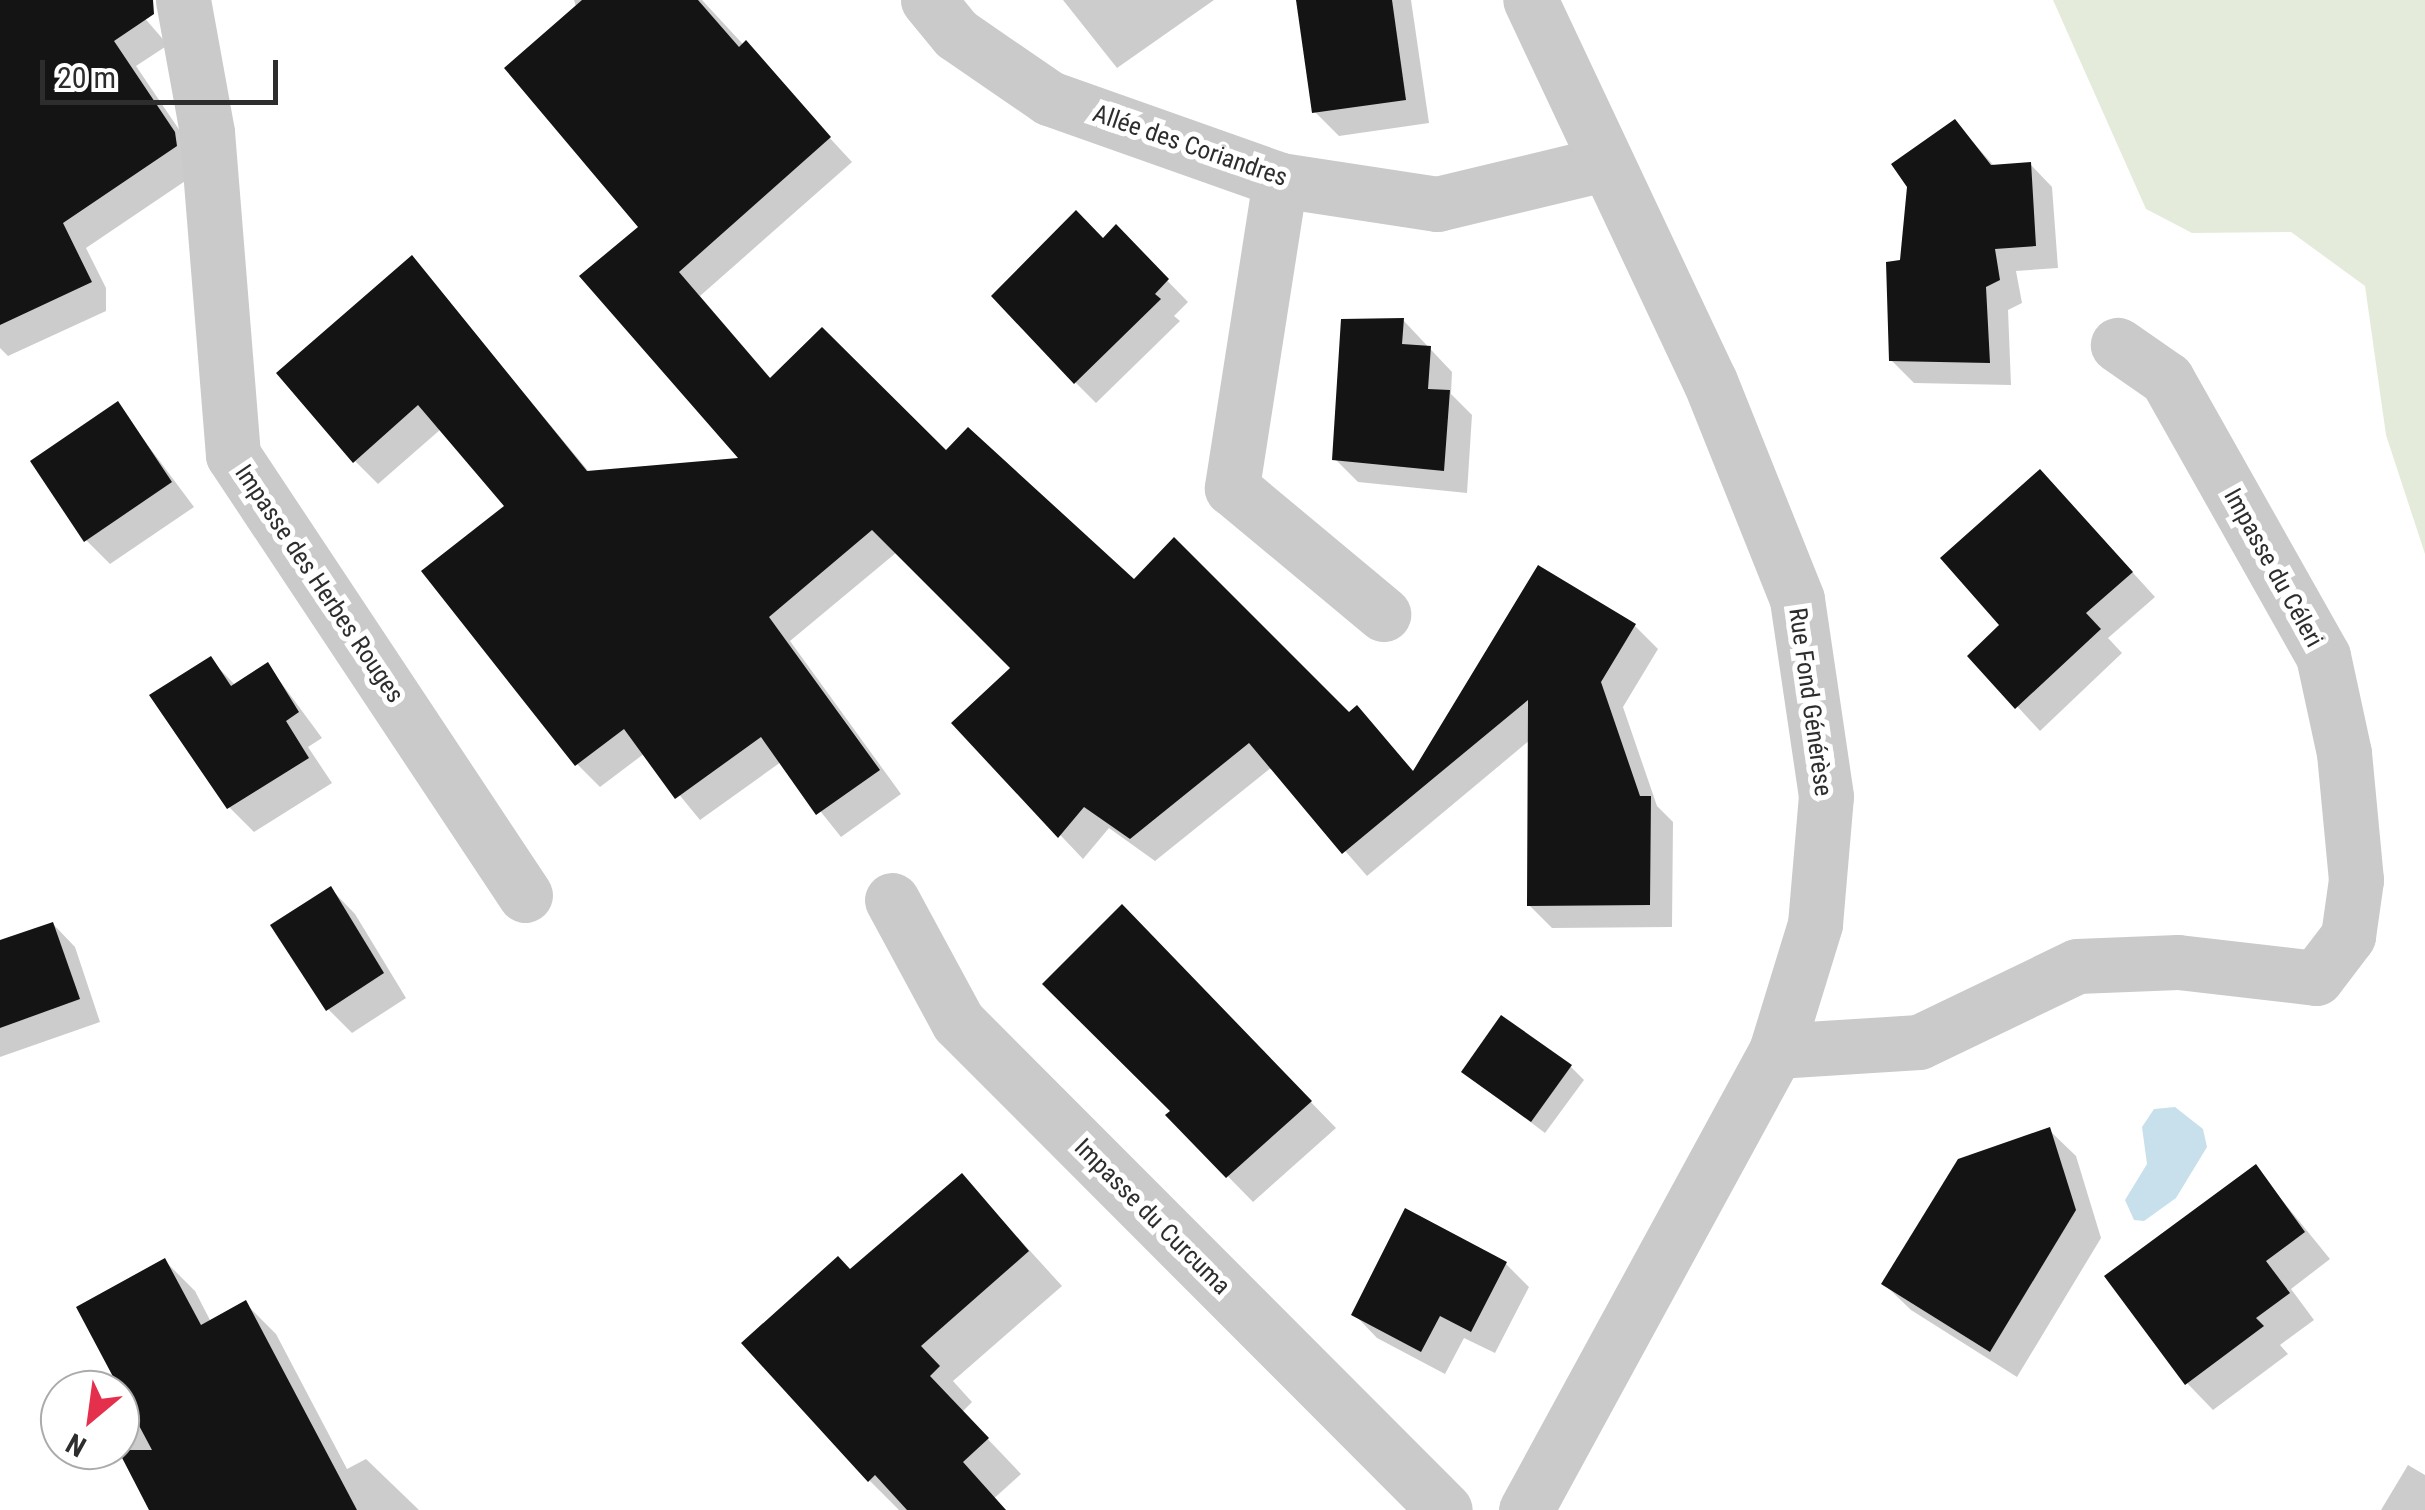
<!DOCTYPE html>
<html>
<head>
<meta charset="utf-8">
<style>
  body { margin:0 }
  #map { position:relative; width:2425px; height:1510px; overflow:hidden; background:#fff; font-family:"Roboto Condensed",sans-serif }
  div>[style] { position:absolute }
  .green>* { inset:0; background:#e5ebdb }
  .water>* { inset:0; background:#c7e0eb }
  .shadow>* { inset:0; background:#0003 }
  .building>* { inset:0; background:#141414 }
  .minor>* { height:55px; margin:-27.5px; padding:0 27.5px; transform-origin:27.5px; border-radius:27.5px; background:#cacaca }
  .tertiary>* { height:55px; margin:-27.5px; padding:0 27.5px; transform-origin:27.5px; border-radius:27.5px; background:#cacaca }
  span { translate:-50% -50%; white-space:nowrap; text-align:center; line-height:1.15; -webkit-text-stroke:10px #fff; paint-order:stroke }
  .street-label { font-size:25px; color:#2d2d2d }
  .north { position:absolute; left:40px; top:1370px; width:100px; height:100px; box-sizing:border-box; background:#fff; border:2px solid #ababab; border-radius:50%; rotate:209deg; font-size:28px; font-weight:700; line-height:40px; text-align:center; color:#2d2d2d }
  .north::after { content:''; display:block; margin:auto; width:35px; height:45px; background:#e4304c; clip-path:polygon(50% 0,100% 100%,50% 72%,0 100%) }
  .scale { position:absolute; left:40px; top:60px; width:238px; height:45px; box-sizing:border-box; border:5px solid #2d2d2d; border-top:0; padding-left:12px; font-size:30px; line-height:35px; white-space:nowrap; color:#2d2d2d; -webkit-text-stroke:8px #fff; paint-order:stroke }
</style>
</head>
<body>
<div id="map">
  <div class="green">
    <i style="clip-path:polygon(2053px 0,2425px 0,2425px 554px,2386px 435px,2365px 286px,2291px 232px,2192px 233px,2146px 209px)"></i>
  </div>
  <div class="water">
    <i style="clip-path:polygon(2175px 1107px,2203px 1129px,2207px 1147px,2176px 1198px,2144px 1221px,2134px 1220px,2125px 1200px,2147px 1164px,2142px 1127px,2154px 1109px)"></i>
  </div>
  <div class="shadow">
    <i style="clip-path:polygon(74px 0,129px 0,168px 45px,136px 66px,199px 159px,200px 171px,86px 248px,106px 288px,106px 311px,8px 356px,0 348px,0 42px)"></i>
    <i style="clip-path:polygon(574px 0,702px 0,852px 162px,700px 296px,772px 380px,946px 454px,1134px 583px,1349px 715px,1357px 708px,1415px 773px,1635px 626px,1658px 649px,1623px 707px,1657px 806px,1673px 822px,1672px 927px,1552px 928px,1529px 905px,1530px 740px,1367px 876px,1272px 767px,1155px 861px,1109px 828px,1083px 859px,954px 723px,1014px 668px,897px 552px,790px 641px,901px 794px,841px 837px,781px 762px,700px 820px,645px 753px,600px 787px,577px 764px,507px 506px,441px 429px,378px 484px,355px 461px,412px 258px,590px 473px,743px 460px,642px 227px)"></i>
    <i style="clip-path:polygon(1063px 0,1214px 0,1117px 68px)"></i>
    <i style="clip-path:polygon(1299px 0,1411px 0,1429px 123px,1339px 136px,1314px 111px)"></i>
    <i style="clip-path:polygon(1955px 122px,1995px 167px,2030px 164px,2052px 187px,2058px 268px,2016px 271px,2022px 303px,2008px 310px,2011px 385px,1914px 383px,1891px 360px,1902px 262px)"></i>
    <i style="clip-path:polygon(1116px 228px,1188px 302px,1174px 316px,1180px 321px,1096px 403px,1075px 382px,1103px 241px)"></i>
    <i style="clip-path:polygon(1403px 320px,1452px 372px,1451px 394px,1472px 415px,1467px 493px,1358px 482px,1335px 459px)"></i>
    <i style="clip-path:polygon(117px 404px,194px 507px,110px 564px,86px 540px)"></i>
    <i style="clip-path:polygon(2063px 496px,2155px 597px,2108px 638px,2122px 653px,2040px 731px,1971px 656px,2003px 625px)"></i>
    <i style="clip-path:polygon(210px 659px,236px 686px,268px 665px,322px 738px,308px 747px,332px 783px,254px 832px,229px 807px)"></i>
    <i style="clip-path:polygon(331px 889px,355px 914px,406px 998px,352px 1033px,328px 1009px)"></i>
    <i style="clip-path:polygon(53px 924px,75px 947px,100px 1022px,0 1057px,0 943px)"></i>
    <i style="clip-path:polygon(1147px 933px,1336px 1128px,1253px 1202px,1168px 1115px,1173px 1111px)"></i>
    <i style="clip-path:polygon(1571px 1067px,1584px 1080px,1545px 1133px,1464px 1072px)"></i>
    <i style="clip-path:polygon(2049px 1130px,2076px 1156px,2101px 1238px,2017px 1377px,1911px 1310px,1884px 1284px)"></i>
    <i style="clip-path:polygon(2255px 1167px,2330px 1259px,2291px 1289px,2314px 1320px,2280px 1345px,2288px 1354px,2213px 1410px,2187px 1383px)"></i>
    <i style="clip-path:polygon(962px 1176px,1062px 1286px,953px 1381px,972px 1402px,962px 1412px,1021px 1474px,981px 1510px,899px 1510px,869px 1480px,851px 1272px)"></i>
    <i style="clip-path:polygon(165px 1261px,195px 1291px,211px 1322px,245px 1303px,276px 1334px,347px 1469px,366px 1459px,419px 1510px,152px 1510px,120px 1448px,120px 1417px,134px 1410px)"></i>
    <i style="clip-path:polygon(1506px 1264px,1529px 1287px,1495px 1353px,1464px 1338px,1445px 1374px,1377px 1338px,1354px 1314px)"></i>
    <i style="clip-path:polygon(2408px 1465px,2425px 1475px,2425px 1510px,2381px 1510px)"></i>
  </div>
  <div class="building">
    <i style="clip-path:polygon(0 0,153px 0,154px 14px,114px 41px,175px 132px,177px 146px,63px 223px,92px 282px,0 325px)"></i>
    <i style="clip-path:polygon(582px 0,698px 0,739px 47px,746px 40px,831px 137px,679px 272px,770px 378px,822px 327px,946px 450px,968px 427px,1134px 579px,1174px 537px,1349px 712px,1357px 705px,1413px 771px,1538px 565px,1636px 624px,1601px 682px,1640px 796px,1651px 796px,1650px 905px,1527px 906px,1528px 700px,1342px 854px,1249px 743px,1130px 839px,1084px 807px,1058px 838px,951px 723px,1010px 668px,872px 530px,769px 617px,880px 770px,816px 815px,761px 737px,675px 799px,624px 729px,575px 766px,421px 571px,504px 506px,418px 405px,353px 463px,276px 373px,412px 255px,587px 471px,738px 458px,579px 276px,638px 227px,504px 68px)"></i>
    <i style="clip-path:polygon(1296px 0,1392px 0,1406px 100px,1312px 113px)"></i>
    <i style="clip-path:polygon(1955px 119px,1991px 165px,2031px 162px,2036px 246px,1995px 249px,2000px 280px,1986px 287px,1990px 363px,1889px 361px,1886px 262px,1900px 260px,1907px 187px,1891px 164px)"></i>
    <i style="clip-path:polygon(1076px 210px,1103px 238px,1116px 224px,1169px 279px,1155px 294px,1161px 299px,1074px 384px,991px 296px)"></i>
    <i style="clip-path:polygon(1404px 318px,1402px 344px,1431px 346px,1428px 389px,1450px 390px,1444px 471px,1332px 460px,1341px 319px)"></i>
    <i style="clip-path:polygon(118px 401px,172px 482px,84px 542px,30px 461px)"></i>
    <i style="clip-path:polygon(2040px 469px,2133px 572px,2086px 613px,2101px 629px,2015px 709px,1967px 656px,1999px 625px,1940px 558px)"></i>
    <i style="clip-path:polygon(211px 656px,231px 686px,268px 662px,299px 712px,286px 721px,309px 758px,227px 809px,149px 695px)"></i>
    <i style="clip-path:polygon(331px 886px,384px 973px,326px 1011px,270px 925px)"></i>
    <i style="clip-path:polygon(1122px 904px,1312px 1101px,1226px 1178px,1165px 1115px,1170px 1111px,1042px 984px)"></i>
    <i style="clip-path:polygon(53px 922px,80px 999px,0 1028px,0 940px)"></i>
    <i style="clip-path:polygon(1501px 1015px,1572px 1065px,1531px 1122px,1461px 1072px)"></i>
    <i style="clip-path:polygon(2050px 1127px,2076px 1210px,1990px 1352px,1881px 1284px,1958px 1159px)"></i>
    <i style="clip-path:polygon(2256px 1164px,2305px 1232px,2266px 1261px,2290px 1293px,2256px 1318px,2264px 1326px,2185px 1385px,2104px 1276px)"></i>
    <i style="clip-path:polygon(962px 1173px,1029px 1251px,921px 1346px,940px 1366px,930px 1376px,989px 1438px,963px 1462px,1006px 1510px,907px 1510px,875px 1475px,868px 1482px,741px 1343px,838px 1256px,850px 1269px)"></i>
    <i style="clip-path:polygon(1405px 1208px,1507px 1262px,1471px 1332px,1440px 1316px,1421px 1352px,1351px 1315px)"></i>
    <i style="clip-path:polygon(165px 1258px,201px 1325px,246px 1300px,357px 1510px,149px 1510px,118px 1450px,152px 1450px,76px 1307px)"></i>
  </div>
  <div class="minor">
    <i style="left:183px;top:0;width:134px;rotate:79.7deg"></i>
    <i style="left:207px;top:132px;width:324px;rotate:85.4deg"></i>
    <i style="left:233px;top:455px;width:528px;rotate:56.43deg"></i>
    <i style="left:928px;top:0;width:44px;rotate:50.5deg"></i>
    <i style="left:956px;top:34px;width:113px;rotate:34.5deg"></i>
    <i style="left:1049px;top:98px;width:245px;rotate:19.5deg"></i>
    <i style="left:1280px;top:180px;width:159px;rotate:8.7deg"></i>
    <i style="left:1437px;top:204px;width:171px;rotate:-13.5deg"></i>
    <i style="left:1280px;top:180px;width:312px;rotate:98.9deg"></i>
    <i style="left:1232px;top:488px;width:197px;rotate:39.8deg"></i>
    <i style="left:892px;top:900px;width:139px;rotate:61.6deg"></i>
    <i style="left:958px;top:1022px;width:689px;rotate:45.06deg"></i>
    <i style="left:1776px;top:1051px;width:143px;rotate:-3.6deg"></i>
    <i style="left:1919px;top:1042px;width:175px;rotate:-25.7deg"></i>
    <i style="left:2077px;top:966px;width:101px;rotate:-2.3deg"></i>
    <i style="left:2178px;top:962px;width:139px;rotate:6.6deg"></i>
    <i style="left:2316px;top:978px;width:53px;rotate:-52.7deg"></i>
    <i style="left:2348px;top:936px;width:57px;rotate:-81.9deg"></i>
    <i style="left:2356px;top:880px;width:128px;rotate:-95.4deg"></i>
    <i style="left:2344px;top:753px;width:99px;rotate:-102.2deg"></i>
    <i style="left:2323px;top:656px;width:318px;rotate:-119.4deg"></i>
    <i style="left:2167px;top:379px;width:60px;rotate:-145.2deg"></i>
  </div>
  <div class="tertiary">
    <i style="left:1526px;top:1510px;width:523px;rotate:-61.42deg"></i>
    <i style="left:1776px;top:1051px;width:133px;rotate:-72.9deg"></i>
    <i style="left:1815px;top:924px;width:128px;rotate:-85.1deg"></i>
    <i style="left:1826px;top:796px;width:199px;rotate:-98.4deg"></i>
    <i style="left:1797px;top:599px;width:234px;rotate:-111.8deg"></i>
    <i style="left:1710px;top:382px;width:422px;rotate:-115.2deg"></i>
  </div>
  <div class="street-label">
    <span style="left:1190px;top:146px;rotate:19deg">Allée des Coriandres</span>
    <span style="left:2273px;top:568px;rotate:61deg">Impasse du Céleri</span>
    <span style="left:319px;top:584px;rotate:56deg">Impasse des Herbes Rouges</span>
    <span style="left:1810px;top:702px;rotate:82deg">Rue Fond Générèse</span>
    <span style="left:1152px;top:1217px;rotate:45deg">Impasse du Curcuma</span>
  </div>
  <div class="north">N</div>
  <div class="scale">20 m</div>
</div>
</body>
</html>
